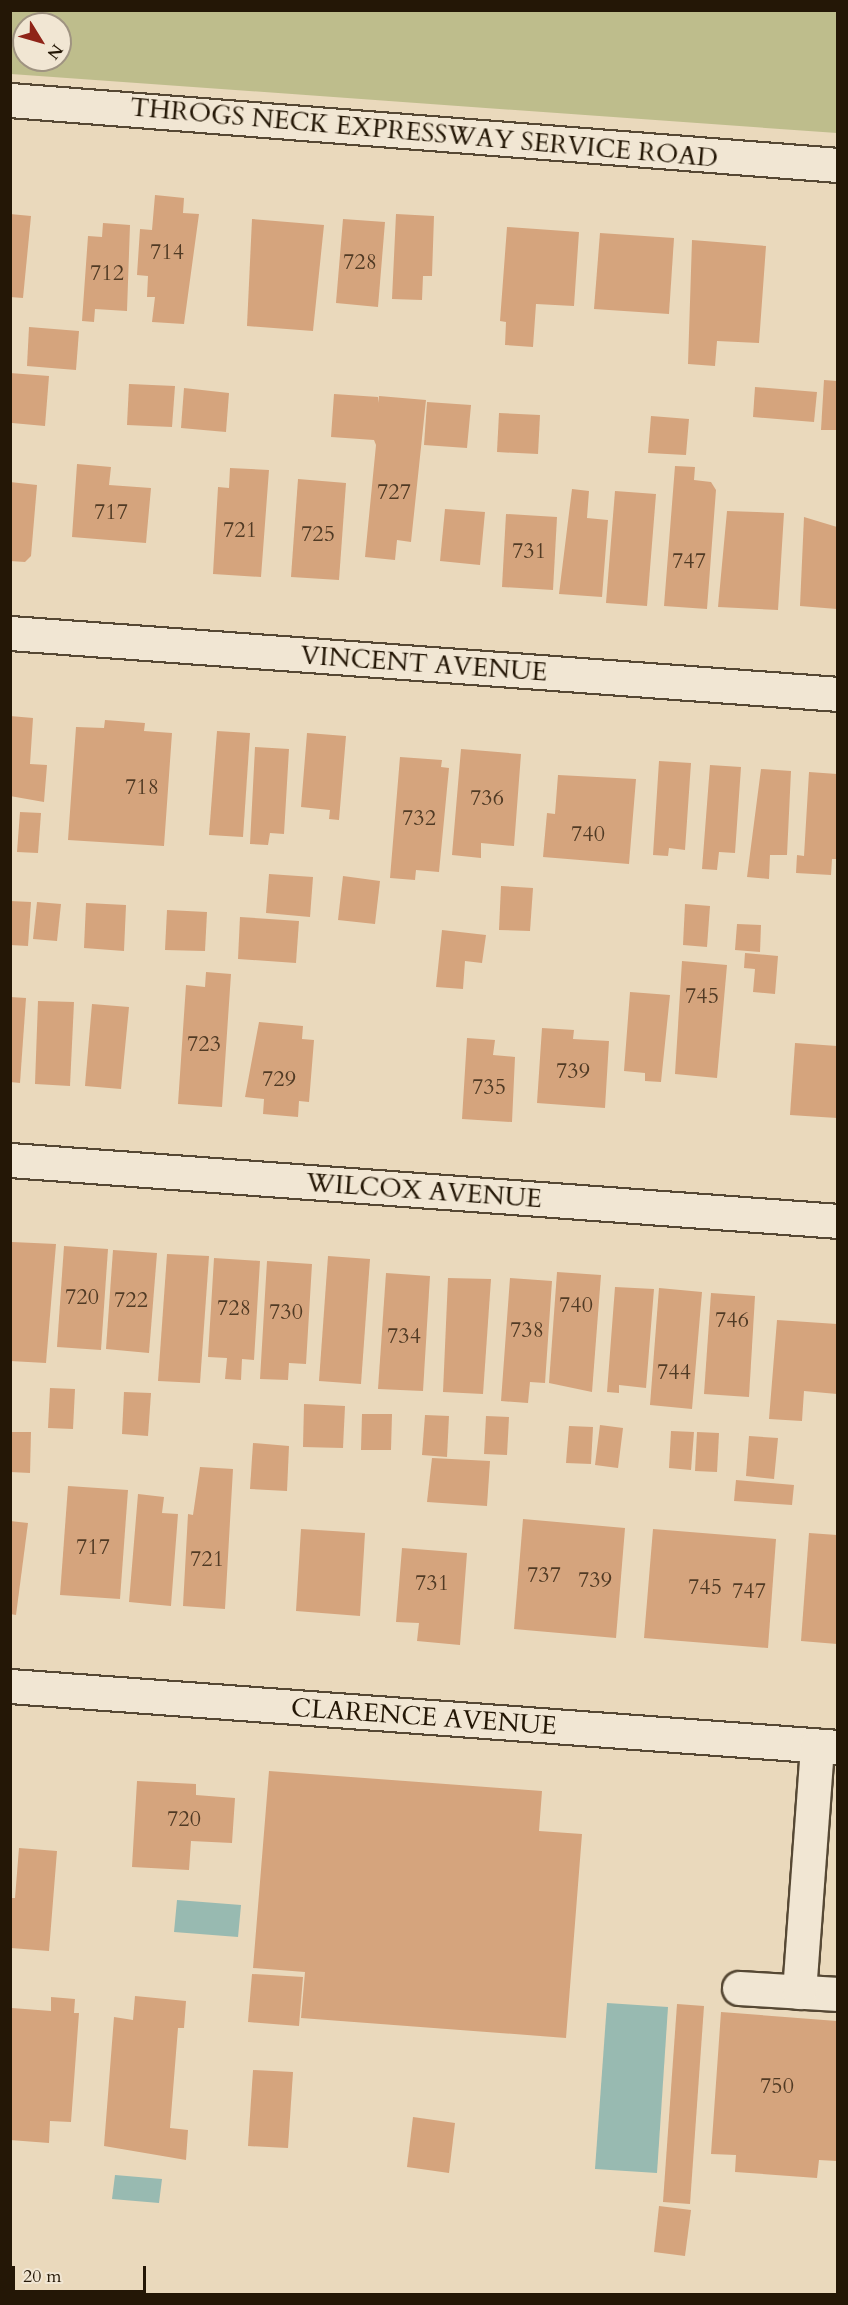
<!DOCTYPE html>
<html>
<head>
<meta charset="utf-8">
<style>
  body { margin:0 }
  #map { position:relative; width:848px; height:2305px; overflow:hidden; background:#ead9bc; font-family:Cardo,serif }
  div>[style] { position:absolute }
  .green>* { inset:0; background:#bebd8c }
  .water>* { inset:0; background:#98bab1 }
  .building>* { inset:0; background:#d5a47d }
  .roads { filter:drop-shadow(2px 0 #564834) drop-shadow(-2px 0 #564834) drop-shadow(0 2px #564834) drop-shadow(0 -2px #564834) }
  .minor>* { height:33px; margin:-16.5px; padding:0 16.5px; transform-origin:16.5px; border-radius:16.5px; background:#f1e6d3 }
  span { translate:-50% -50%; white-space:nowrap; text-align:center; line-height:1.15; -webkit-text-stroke:4.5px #f1e6d3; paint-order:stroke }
  .number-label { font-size:22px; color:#503a24 }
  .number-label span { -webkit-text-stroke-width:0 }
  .street-label { font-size:26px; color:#241706 }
  .frame { position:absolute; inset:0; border:12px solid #241706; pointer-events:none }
  .north { position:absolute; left:12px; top:12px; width:60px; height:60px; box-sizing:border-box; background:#f1e6d3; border:2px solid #9f9381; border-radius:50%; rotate:127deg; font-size:16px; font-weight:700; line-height:24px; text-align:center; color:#241706 }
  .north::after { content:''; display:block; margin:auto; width:21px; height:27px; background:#8f2418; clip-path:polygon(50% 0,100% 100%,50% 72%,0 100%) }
  .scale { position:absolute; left:12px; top:2266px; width:134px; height:27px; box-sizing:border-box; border:3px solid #241706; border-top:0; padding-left:8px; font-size:18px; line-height:21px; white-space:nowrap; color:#241706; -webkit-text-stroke:4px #f1e6d3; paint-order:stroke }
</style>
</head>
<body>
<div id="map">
  <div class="green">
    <i style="clip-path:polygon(evenodd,10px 11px,837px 11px,837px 133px,11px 74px,10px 11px,24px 24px,60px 24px,60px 60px,24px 60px,24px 24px)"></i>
  </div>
  <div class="water">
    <i style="clip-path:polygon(177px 1900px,241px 1905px,238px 1937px,174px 1932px)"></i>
    <i style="clip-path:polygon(607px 2003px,668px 2007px,657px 2173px,595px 2169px)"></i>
    <i style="clip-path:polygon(115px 2175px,162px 2179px,159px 2203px,112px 2199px)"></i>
  </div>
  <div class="building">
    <i style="clip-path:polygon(155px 195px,184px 198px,183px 213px,199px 214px,184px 324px,152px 322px,155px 297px,147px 297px,148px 276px,137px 275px,140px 229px,152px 230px)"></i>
    <i style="clip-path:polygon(10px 214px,31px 216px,23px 298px,10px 297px)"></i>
    <i style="clip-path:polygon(396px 214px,434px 216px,432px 276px,423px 276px,422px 300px,392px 299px)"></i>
    <i style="clip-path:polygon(252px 219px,324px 225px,313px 331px,247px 326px)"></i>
    <i style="clip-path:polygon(343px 219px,385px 222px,378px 307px,336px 303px)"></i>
    <i style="clip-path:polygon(103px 223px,130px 225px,127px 311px,95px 309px,94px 322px,82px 321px,88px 236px,102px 237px)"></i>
    <i style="clip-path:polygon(507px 227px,579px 232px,574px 306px,536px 304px,533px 347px,505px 345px,506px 322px,500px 321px)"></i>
    <i style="clip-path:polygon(600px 233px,674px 238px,669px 314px,594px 309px)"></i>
    <i style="clip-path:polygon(692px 240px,766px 246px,759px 343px,717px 341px,715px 366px,688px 364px)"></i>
    <i style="clip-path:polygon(29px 327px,79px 331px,76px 370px,27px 366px)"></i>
    <i style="clip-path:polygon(10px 373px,49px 376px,45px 426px,12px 423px)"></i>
    <i style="clip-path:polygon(824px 380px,837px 381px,837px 430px,821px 430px)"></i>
    <i style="clip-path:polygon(129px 384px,175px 386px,172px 427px,127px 425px)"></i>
    <i style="clip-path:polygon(755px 387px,817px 392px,814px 422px,753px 417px)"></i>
    <i style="clip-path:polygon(184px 388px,229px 393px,226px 432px,181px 428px)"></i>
    <i style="clip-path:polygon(334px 394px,378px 397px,378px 403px,379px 396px,426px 400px,411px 542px,397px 540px,395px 560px,365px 557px,376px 445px,374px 440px,331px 437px)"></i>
    <i style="clip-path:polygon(427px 402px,471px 405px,467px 448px,424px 445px)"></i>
    <i style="clip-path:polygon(499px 413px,540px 415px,538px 454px,497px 452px)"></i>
    <i style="clip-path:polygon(651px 416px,689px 419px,686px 455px,648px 453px)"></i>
    <i style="clip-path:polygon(77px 464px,111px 467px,109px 485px,151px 488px,146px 543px,72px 537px)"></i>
    <i style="clip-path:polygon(675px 466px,695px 467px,694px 480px,711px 482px,716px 490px,707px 609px,664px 606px)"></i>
    <i style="clip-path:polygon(230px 468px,269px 470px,261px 577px,213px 574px,218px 487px,229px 488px)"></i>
    <i style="clip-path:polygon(298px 479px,346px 483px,339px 580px,291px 577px)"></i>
    <i style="clip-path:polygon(10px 482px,37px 485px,31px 556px,25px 562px,10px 561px)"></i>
    <i style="clip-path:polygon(572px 489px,589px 491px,587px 518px,608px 520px,602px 597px,559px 594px)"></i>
    <i style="clip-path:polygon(615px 491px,656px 494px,647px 606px,606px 603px)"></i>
    <i style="clip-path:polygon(445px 509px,485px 512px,480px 565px,440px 561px)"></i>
    <i style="clip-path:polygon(727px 511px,784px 513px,778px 610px,718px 607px)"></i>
    <i style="clip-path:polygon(506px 514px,557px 517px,553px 590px,502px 587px)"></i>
    <i style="clip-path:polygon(804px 517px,837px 527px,837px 609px,800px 606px)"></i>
    <i style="clip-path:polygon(10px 716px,33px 718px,30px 764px,47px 765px,44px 802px,10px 796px)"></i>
    <i style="clip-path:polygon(105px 720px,145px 723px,144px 731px,172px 733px,164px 846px,68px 840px,76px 727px,104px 728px)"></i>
    <i style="clip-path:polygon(217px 731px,250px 733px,243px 837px,209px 835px)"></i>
    <i style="clip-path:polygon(307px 733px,346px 736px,339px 820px,329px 819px,330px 810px,301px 807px)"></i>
    <i style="clip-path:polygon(255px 747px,289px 749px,284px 834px,270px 833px,268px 845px,250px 844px)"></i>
    <i style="clip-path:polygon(461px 749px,521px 754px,514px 846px,481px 843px,481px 858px,452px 855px)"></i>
    <i style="clip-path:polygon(400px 757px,442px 760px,441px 767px,449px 768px,439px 872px,416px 870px,415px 880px,390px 878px)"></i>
    <i style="clip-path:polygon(659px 761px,691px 763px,685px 850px,669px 848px,668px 856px,653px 855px)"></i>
    <i style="clip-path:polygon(710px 765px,741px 767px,735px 853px,719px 852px,717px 870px,702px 869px)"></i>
    <i style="clip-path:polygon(761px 769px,791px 771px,787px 855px,770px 855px,769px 879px,747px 877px)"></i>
    <i style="clip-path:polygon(809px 772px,837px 774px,837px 859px,832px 859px,831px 875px,796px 873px,797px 855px,804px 856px)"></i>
    <i style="clip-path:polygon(558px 775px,636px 779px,629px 864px,543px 857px,547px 813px,555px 814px)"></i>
    <i style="clip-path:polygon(20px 812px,41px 813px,38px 853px,17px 852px)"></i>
    <i style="clip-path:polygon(269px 874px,313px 877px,310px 917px,266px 913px)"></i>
    <i style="clip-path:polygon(343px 876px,380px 881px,375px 924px,338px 920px)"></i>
    <i style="clip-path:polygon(501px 886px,533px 888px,530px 931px,499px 930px)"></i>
    <i style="clip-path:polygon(10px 901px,31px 902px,28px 946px,10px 945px)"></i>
    <i style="clip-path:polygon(37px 902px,61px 904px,57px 941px,33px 939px)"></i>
    <i style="clip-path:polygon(86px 903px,126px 905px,124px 951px,84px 948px)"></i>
    <i style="clip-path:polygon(685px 904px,710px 906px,707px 947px,683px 945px)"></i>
    <i style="clip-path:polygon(167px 910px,207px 912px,205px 951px,165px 950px)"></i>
    <i style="clip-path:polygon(240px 917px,299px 921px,296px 963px,238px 959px)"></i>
    <i style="clip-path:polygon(737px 924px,761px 925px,760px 952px,735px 950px)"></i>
    <i style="clip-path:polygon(442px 930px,486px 935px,482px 963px,465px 961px,463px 989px,436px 987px)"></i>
    <i style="clip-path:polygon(745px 953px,778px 956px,775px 994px,753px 992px,755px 969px,744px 968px)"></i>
    <i style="clip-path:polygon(682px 961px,727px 965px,717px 1078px,675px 1074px)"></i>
    <i style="clip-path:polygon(206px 972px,231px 974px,222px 1107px,178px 1104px,186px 985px,205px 987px)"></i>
    <i style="clip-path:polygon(630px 992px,670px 995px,661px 1082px,645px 1081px,645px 1073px,624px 1071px)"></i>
    <i style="clip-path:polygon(10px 997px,26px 998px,20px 1083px,10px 1082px)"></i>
    <i style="clip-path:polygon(38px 1001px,74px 1002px,70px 1086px,35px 1084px)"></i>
    <i style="clip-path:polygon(92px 1004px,129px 1007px,121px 1089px,85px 1086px)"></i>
    <i style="clip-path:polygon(259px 1022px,303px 1026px,302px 1039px,314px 1040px,309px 1102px,299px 1101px,298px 1117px,263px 1114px,264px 1099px,245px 1097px)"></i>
    <i style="clip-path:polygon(542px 1028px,574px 1030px,573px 1039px,609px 1041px,605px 1108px,537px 1103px)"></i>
    <i style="clip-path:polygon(467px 1038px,495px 1040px,493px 1055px,515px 1057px,512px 1122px,462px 1119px)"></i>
    <i style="clip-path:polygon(795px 1043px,837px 1046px,837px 1118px,790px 1115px)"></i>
    <i style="clip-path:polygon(12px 1242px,56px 1244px,46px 1363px,10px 1361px)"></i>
    <i style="clip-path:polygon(64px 1246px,108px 1249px,101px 1350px,57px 1347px)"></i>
    <i style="clip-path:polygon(113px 1250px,157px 1253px,149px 1353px,106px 1349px)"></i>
    <i style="clip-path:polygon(167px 1254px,209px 1256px,200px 1383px,158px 1381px)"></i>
    <i style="clip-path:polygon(328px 1256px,370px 1259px,361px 1384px,319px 1381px)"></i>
    <i style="clip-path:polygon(214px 1258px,260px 1261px,254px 1360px,242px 1359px,241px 1380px,225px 1379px,227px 1358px,208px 1357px)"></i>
    <i style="clip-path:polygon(267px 1261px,312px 1264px,306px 1364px,289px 1363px,288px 1380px,260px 1379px)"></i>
    <i style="clip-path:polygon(557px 1272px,601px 1275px,592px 1392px,549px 1383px)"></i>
    <i style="clip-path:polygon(386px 1273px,430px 1276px,423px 1391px,378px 1389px)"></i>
    <i style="clip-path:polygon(448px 1278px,491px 1279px,483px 1394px,443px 1392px)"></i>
    <i style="clip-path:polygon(510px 1278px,552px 1281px,545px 1383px,530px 1382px,528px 1403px,501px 1401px)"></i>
    <i style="clip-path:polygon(615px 1287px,654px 1289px,646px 1388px,619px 1385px,619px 1393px,607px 1392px)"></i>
    <i style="clip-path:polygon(659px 1288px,702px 1292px,692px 1409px,650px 1405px)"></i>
    <i style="clip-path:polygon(711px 1293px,755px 1296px,749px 1397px,704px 1394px)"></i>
    <i style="clip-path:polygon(777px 1320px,837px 1324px,837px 1394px,804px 1391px,802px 1421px,769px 1419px)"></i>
    <i style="clip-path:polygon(50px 1388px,75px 1389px,73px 1429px,48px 1428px)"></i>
    <i style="clip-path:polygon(124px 1392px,151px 1393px,148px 1436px,122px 1434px)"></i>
    <i style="clip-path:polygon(304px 1404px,345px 1406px,343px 1448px,303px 1447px)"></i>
    <i style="clip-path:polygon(362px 1414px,392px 1414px,391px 1450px,361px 1450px)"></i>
    <i style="clip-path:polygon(425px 1415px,449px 1416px,447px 1457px,422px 1455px)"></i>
    <i style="clip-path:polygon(486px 1416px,509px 1417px,507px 1455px,484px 1454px)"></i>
    <i style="clip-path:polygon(600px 1425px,623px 1428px,618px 1468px,595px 1465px)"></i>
    <i style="clip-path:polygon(569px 1426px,593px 1427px,591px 1464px,566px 1463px)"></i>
    <i style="clip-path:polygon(671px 1431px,694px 1432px,691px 1470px,669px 1468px)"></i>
    <i style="clip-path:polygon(10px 1432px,31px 1432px,30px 1473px,10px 1472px)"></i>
    <i style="clip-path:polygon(697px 1432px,719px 1433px,717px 1472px,695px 1471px)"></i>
    <i style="clip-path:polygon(749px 1436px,778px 1438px,774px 1479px,746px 1476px)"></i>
    <i style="clip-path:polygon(253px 1443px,289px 1446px,287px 1491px,250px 1489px)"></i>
    <i style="clip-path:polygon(432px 1458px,490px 1461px,487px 1506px,427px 1502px)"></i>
    <i style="clip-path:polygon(200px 1467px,233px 1469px,225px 1609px,183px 1606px,188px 1514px,193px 1515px)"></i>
    <i style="clip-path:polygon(736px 1480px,794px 1485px,792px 1505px,734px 1501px)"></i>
    <i style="clip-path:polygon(68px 1486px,128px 1490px,120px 1599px,60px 1595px)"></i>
    <i style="clip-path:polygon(138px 1494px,164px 1497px,162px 1513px,178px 1514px,171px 1606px,129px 1602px)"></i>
    <i style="clip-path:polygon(523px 1519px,625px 1528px,616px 1638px,514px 1629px)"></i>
    <i style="clip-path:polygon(10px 1521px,28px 1523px,16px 1615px,10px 1614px)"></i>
    <i style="clip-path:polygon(301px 1529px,365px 1533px,360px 1616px,296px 1611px)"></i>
    <i style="clip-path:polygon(653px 1529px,776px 1539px,768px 1648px,644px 1638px)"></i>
    <i style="clip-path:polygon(809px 1533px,837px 1535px,837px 1644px,801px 1641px)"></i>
    <i style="clip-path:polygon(402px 1548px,467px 1553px,460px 1645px,417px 1641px,419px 1623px,396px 1622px)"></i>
    <i style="clip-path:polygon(269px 1771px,542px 1791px,539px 1831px,582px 1834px,566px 2038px,301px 2018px,305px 1972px,253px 1968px)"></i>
    <i style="clip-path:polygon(137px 1781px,196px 1784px,196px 1795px,235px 1798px,232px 1843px,191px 1841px,189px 1870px,132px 1867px)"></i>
    <i style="clip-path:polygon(19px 1848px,57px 1851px,49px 1951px,11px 1948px,10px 1898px,15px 1898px)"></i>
    <i style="clip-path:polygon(252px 1974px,303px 1977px,299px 2026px,248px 2022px)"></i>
    <i style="clip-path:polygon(135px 1996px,186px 2001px,184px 2028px,178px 2028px,170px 2128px,188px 2130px,186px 2160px,104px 2146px,114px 2017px,133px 2020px)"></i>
    <i style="clip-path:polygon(51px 1997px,75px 1999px,74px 2013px,79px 2013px,71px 2122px,50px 2121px,49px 2143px,10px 2140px,12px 2008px,51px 2011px)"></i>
    <i style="clip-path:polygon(677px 2004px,704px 2006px,690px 2204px,663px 2202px)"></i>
    <i style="clip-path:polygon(721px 2012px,837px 2021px,837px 2161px,819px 2160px,817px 2178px,735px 2172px,736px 2155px,711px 2154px)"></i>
    <i style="clip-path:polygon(253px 2070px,293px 2072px,288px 2148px,248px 2146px)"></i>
    <i style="clip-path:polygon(413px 2117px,455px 2123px,449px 2173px,407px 2167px)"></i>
    <i style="clip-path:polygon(659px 2206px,691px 2210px,685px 2256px,654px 2252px)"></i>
  </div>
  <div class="roads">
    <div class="minor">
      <i style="left:10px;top:100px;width:831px;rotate:4.49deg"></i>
      <i style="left:10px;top:633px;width:830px;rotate:4.21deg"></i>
      <i style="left:10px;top:1160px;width:830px;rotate:4.21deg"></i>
      <i style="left:10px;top:1686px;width:830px;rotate:4.21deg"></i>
      <i style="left:739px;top:1988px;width:99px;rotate:3.5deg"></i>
      <i style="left:799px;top:1992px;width:247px;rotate:-85.8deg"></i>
    </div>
  </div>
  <div class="number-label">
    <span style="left:167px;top:253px">714</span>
    <span style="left:360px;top:263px">728</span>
    <span style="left:107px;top:274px">712</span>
    <span style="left:394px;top:493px">727</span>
    <span style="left:111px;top:513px">717</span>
    <span style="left:240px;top:531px">721</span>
    <span style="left:318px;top:535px">725</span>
    <span style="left:529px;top:552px">731</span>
    <span style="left:689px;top:562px">747</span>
    <span style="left:142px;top:788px">718</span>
    <span style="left:487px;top:799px">736</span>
    <span style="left:419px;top:819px">732</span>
    <span style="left:588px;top:835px">740</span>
    <span style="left:702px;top:997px">745</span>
    <span style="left:204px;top:1045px">723</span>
    <span style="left:573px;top:1072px">739</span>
    <span style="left:279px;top:1080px">729</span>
    <span style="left:489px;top:1088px">735</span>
    <span style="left:82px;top:1298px">720</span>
    <span style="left:131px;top:1301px">722</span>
    <span style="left:576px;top:1306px">740</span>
    <span style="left:234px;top:1309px">728</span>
    <span style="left:286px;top:1313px">730</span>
    <span style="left:732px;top:1321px">746</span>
    <span style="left:527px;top:1331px">738</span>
    <span style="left:404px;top:1337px">734</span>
    <span style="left:674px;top:1373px">744</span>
    <span style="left:93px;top:1548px">717</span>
    <span style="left:207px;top:1560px">721</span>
    <span style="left:544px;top:1576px">737</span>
    <span style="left:595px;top:1581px">739</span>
    <span style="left:432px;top:1584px">731</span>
    <span style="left:705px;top:1588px">745</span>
    <span style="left:749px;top:1592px">747</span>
    <span style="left:184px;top:1820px">720</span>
    <span style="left:777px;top:2087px">750</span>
  </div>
  <div class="street-label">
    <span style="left:424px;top:133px;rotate:5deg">THROGS NECK EXPRESSWAY SERVICE ROAD</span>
    <span style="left:424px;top:664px;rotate:4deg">VINCENT AVENUE</span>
    <span style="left:424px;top:1191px;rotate:4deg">WILCOX AVENUE</span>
    <span style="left:424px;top:1717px;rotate:4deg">CLARENCE AVENUE</span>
  </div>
  <div class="frame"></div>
  <div class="north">N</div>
  <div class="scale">20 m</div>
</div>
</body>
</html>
